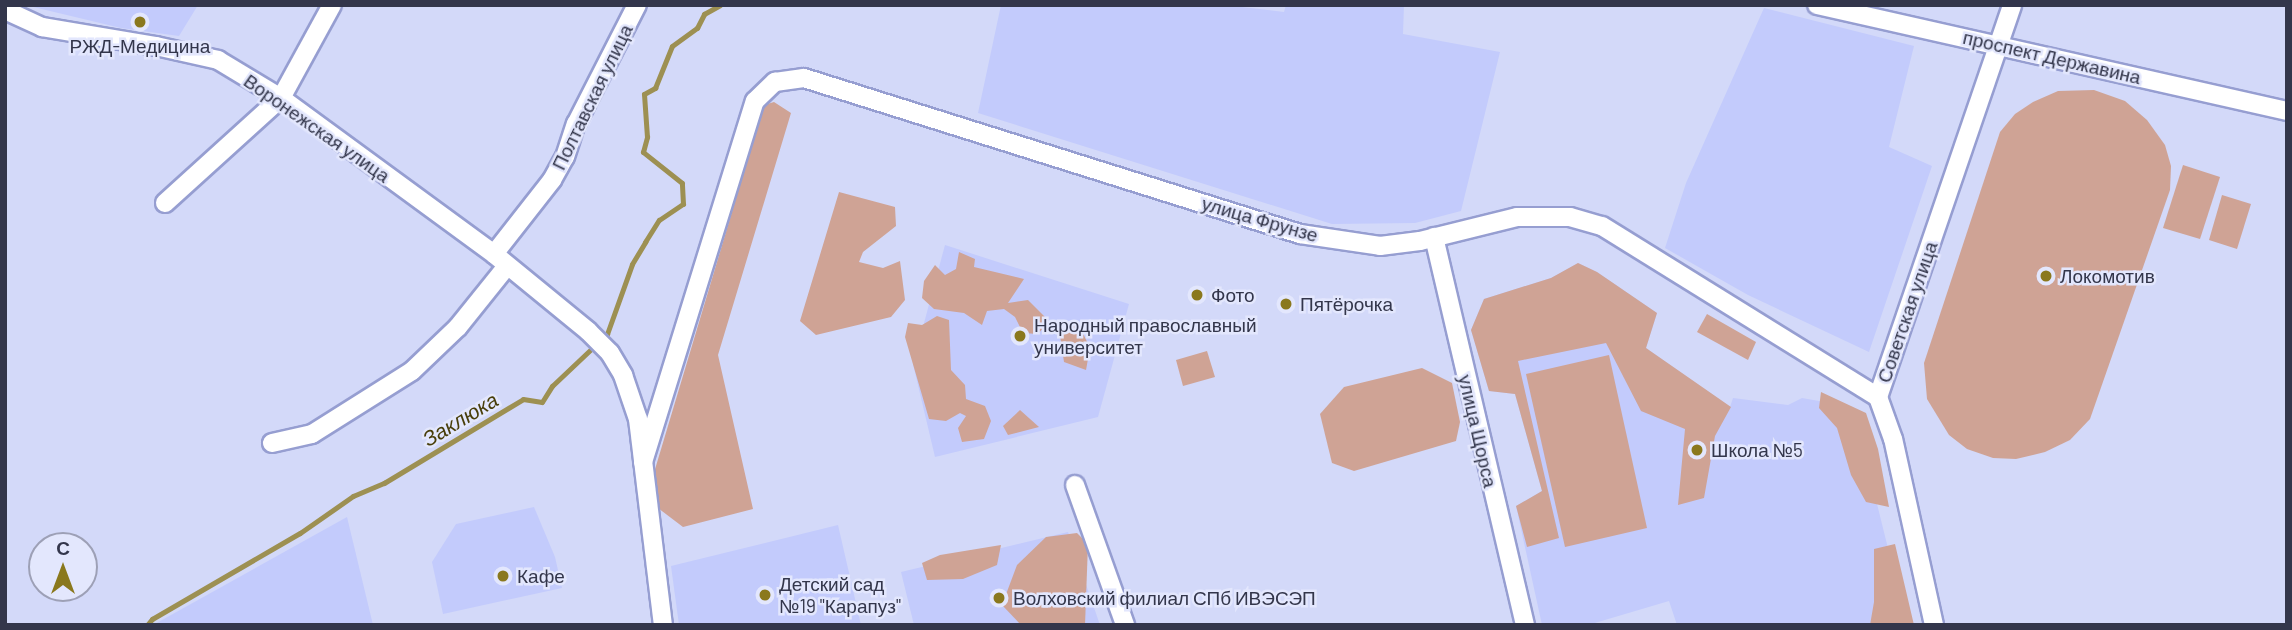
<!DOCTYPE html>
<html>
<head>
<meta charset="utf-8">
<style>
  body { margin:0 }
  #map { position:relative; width:2292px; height:630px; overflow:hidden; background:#d3d9f9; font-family:Barlow,sans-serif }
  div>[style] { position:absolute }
  .built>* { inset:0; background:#c3cbfc }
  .green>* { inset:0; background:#cfa395 }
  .stream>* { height:5px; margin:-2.5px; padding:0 2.5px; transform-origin:2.5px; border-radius:2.5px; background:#9d9052 }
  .roads { filter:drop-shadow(2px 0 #969ed1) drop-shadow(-2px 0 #969ed1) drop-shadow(0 2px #969ed1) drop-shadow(0 -2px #969ed1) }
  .minor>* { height:18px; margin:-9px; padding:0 9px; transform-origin:9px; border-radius:9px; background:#fff }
  .dots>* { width:19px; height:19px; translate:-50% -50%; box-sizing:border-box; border:4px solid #e3e7fd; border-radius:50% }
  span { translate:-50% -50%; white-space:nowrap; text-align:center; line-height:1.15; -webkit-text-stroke:5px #e3e7fd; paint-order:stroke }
  .poi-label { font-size:19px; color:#33364b }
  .left { translate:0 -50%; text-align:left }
  .street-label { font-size:19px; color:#33364b }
  .water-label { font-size:21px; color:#483e0a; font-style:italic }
  .frame { position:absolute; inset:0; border:7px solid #33364b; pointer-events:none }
  .north { position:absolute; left:28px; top:532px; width:70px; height:70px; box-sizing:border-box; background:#e3e7fd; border:2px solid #9da0b6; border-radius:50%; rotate:0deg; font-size:19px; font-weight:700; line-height:28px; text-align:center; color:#33364b }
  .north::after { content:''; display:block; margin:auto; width:24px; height:32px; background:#8a781d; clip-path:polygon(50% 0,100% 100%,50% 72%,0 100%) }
</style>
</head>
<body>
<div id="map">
  <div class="built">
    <i style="clip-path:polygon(25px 5px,198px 5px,179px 36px,121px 28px)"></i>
    <i style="clip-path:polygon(1001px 5px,1225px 5px,1284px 12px,1286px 5px,1404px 5px,1403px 34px,1500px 52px,1461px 211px,1415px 223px,1332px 224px,978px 113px)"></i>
    <i style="clip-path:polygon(1764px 8px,1914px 46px,1889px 147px,1932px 166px,1869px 352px,1748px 295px,1665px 248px,1686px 183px)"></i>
    <i style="clip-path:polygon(945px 245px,1129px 304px,1098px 417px,935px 457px,913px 364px)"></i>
    <i style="clip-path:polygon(1578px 263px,1597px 272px,1657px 313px,1646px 348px,1730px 407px,1733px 398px,1788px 405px,1802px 398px,1853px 407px,1907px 625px,1677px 625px,1669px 601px,1588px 625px,1542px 625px,1516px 506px,1542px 491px,1515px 394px,1489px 391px,1471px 330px,1484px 299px,1551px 278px)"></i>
    <i style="clip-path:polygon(534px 507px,555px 557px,562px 588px,443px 614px,432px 562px,456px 524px)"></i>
    <i style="clip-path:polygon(347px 517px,373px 625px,153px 625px)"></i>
    <i style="clip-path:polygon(838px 525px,861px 625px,679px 625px,671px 566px)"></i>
    <i style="clip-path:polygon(1068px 532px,1100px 625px,914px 625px,901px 572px)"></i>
  </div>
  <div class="green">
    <i style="clip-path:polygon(2094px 90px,2125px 101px,2147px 120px,2165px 145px,2171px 166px,2170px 190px,2090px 419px,2070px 440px,2045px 452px,2016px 459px,1993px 458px,1967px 449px,1949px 435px,1927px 399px,1924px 363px,2000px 132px,2015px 114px,2033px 102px,2058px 91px)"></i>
    <i style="clip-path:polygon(774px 102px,791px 113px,718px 355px,753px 509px,683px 527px,654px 505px,653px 476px,764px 105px)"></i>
    <i style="clip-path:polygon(2183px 165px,2220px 177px,2200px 239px,2163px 228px)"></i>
    <i style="clip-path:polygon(839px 192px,895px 207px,896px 226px,863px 252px,859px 262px,883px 268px,900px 261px,905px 300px,891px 317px,816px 335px,800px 321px)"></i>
    <i style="clip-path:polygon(2222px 195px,2251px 204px,2237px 249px,2209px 240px)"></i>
    <i style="clip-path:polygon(959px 252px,975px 259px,974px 267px,1024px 279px,1008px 303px,1028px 300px,1049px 321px,1038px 334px,1023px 333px,1015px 317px,1004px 309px,987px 311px,982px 325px,964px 313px,934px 309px,922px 298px,924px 281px,935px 265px,945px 275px,956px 269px)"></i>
    <i style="clip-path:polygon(1578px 263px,1597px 272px,1657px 313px,1646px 348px,1731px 407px,1715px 436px,1704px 498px,1678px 505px,1685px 429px,1641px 411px,1606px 343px,1518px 361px,1559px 538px,1527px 547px,1516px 506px,1542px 491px,1515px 394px,1489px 391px,1471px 330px,1484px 299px,1551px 278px)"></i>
    <i style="clip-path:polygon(1707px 314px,1756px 342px,1748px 360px,1697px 332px)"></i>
    <i style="clip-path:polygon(937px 316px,949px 320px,951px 370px,965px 385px,966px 399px,985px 406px,991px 421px,984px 439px,962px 442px,958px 428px,966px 416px,960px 413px,946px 421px,929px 419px,905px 337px,908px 323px,922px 325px)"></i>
    <i style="clip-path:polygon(1078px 323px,1090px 348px,1086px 370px,1064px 362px,1059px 329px)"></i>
    <i style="clip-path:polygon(1207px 351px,1215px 377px,1183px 386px,1176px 360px)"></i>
    <i style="clip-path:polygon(1609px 355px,1647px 528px,1565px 547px,1526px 374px)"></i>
    <i style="clip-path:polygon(1422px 368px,1452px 383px,1460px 422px,1456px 441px,1354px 471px,1332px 463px,1320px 414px,1344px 387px)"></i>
    <i style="clip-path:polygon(1821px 392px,1866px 413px,1878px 449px,1889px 507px,1866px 502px,1851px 475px,1837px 428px,1819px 408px)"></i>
    <i style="clip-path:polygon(1020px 410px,1039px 427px,1008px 435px,1003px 426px)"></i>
    <i style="clip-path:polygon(1077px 533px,1088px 544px,1085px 625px,1021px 625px,1002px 605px,1017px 565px,1046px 537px)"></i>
    <i style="clip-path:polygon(1895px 544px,1914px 625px,1870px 625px,1874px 602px,1874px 549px)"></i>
    <i style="clip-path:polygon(1001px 545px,997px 565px,963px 579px,927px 580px,922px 563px,940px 555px)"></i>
  </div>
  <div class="stream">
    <i style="left:147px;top:625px;width:8px;rotate:-50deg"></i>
    <i style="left:152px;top:619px;width:171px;rotate:-30.2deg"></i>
    <i style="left:300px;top:533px;width:65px;rotate:-34.9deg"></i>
    <i style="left:353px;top:496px;width:34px;rotate:-23deg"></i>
    <i style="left:384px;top:483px;width:162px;rotate:-31.1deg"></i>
    <i style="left:523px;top:399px;width:19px;rotate:9deg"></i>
    <i style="left:542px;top:402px;width:19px;rotate:-58deg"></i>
    <i style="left:552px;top:386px;width:76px;rotate:-43.4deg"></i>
    <i style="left:607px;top:334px;width:74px;rotate:-70.3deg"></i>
    <i style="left:632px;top:264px;width:26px;rotate:-59deg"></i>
    <i style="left:645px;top:242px;width:26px;rotate:-58deg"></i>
    <i style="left:659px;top:220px;width:29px;rotate:-34deg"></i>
    <i style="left:683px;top:204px;width:21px;rotate:-93deg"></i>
    <i style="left:682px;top:183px;width:50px;rotate:-141.5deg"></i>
    <i style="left:643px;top:152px;width:16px;rotate:-75deg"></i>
    <i style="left:647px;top:137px;width:43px;rotate:-94deg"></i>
    <i style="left:644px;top:94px;width:13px;rotate:-29deg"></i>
    <i style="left:655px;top:88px;width:45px;rotate:-68deg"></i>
    <i style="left:672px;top:46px;width:31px;rotate:-36deg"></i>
    <i style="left:697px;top:28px;width:16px;rotate:-63deg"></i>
    <i style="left:704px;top:14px;width:18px;rotate:-29deg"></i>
  </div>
  <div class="roads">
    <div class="minor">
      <i style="left:1817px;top:5px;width:482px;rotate:12.7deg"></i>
      <i style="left:5px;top:10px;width:41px;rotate:24.7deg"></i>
      <i style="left:42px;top:27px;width:116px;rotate:9.5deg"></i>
      <i style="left:156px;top:46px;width:64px;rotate:12.7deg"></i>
      <i style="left:218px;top:60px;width:74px;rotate:31.1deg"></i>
      <i style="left:281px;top:98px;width:264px;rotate:36.2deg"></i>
      <i style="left:494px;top:254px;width:122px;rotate:39.3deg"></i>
      <i style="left:588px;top:331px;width:31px;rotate:45deg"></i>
      <i style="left:610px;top:353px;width:26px;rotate:59deg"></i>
      <i style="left:623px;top:375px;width:46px;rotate:71.2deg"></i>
      <i style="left:638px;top:419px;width:208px;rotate:83.1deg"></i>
      <i style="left:165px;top:203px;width:156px;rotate:-42.2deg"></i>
      <i style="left:281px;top:98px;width:106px;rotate:-61.3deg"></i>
      <i style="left:1434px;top:237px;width:399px;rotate:76.8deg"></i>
      <i style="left:494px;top:254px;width:94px;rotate:-51.9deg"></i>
      <i style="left:552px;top:180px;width:26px;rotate:-61deg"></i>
      <i style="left:565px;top:157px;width:35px;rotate:-72deg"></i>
      <i style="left:576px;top:124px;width:134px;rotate:-62.9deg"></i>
      <i style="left:272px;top:443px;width:41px;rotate:-12.7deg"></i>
      <i style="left:312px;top:434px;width:118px;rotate:-32.2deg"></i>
      <i style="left:412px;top:371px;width:64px;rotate:-43.7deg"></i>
      <i style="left:458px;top:327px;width:78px;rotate:-51.2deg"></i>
      <i style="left:643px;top:462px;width:378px;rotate:-72.8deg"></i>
      <i style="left:755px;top:101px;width:28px;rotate:-44deg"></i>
      <i style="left:775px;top:82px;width:29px;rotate:-8deg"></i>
      <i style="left:804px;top:78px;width:520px;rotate:17.46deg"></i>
      <i style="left:1300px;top:234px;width:81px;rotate:8.5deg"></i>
      <i style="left:1380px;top:246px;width:40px;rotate:-7.1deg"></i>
      <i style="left:1420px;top:241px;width:100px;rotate:-13.9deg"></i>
      <i style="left:1517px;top:217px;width:53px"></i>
      <i style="left:1570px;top:217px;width:33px;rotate:16deg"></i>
      <i style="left:1602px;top:226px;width:325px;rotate:31.8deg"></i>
      <i style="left:1075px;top:485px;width:149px;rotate:70.3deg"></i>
      <i style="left:1934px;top:625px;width:190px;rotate:-102.4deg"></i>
      <i style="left:1893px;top:439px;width:45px;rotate:-109.7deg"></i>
      <i style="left:1878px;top:397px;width:414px;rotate:-71.1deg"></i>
    </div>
  </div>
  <div class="dots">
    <i style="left:140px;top:22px;background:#8a781d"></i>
    <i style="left:2046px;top:276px;background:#8a781d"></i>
    <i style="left:1197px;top:295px;background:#8a781d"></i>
    <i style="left:1286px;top:304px;background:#8a781d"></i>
    <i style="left:1020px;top:336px;background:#8a781d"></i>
    <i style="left:1697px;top:450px;background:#8a781d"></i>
    <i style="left:503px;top:576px;background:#8a781d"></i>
    <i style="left:765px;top:595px;background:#8a781d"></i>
    <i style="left:999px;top:598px;background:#8a781d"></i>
  </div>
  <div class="poi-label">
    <span style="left:140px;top:46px">РЖД-Медицина</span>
    <span class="left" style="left:2060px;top:276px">Локомотив</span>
    <span class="left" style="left:1211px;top:295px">Фото</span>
    <span class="left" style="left:1300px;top:304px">Пятёрочка</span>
    <span class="left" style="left:1034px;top:336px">Народный православный<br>университет</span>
    <span class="left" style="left:1711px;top:450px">Школа №5</span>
    <span class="left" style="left:517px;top:576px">Кафе</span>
    <span class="left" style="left:779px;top:595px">Детский сад<br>№19 "Карапуз"</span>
    <span class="left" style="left:1013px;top:598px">Волховский филиал СПб ИВЭСЭП</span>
  </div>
  <div class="street-label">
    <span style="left:2052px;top:57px;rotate:13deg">проспект Державина</span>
    <span style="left:592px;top:97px;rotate:-64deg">Полтавская улица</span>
    <span style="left:317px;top:128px;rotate:35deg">Воронежская улица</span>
    <span style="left:1260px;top:219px;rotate:16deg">улица Фрунзе</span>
    <span style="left:1907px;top:312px;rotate:-71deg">Советская улица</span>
    <span style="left:1478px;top:431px;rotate:77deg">улица Щорса</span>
  </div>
  <div class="water-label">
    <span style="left:460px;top:419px;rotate:-31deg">Заклюка</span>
  </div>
  <div class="frame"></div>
  <div class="north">С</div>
</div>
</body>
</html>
